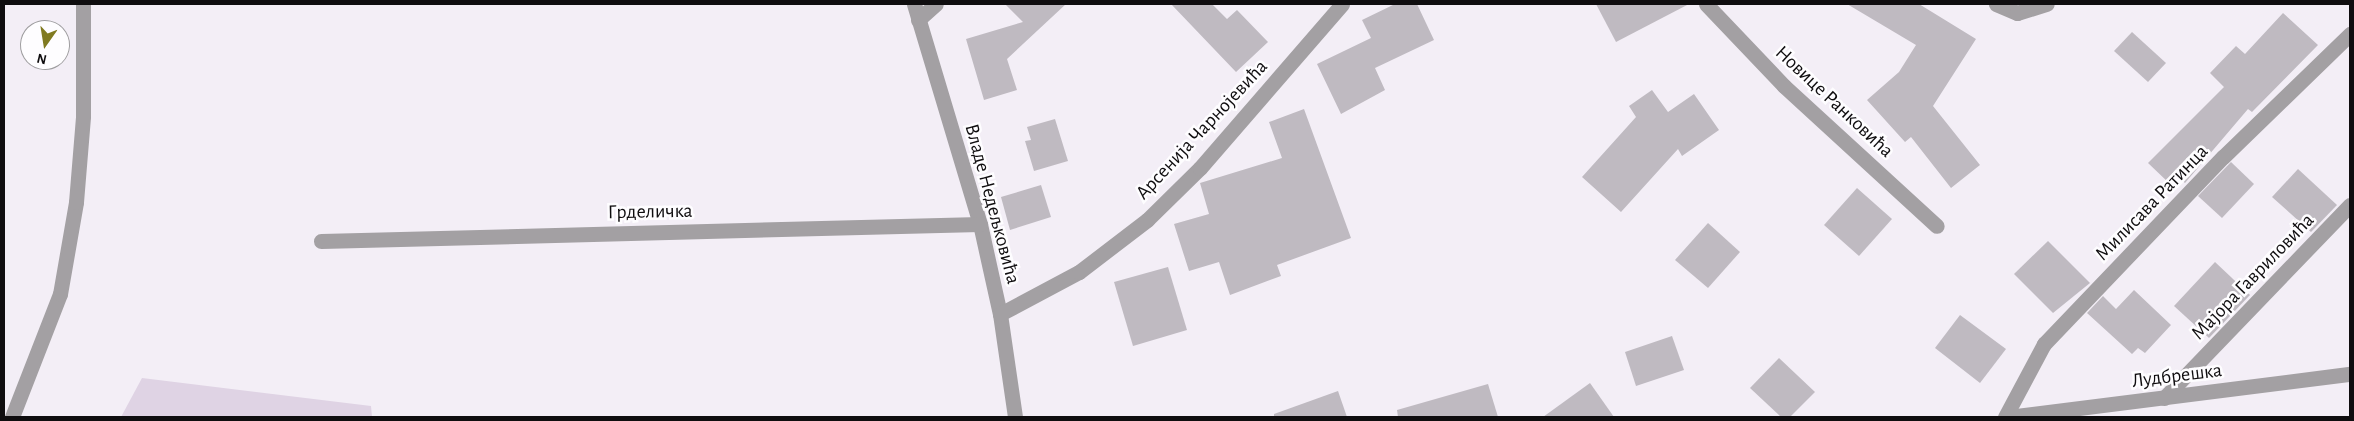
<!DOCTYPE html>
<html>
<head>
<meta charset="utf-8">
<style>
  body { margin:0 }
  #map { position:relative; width:2354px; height:421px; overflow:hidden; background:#f3eef6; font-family:"Alegreya Sans",sans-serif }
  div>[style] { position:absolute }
  .green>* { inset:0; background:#dfd3e4 }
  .building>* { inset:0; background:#bfbac1 }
  .minor>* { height:15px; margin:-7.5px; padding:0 7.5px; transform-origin:7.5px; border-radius:7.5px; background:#a3a0a3 }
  span { translate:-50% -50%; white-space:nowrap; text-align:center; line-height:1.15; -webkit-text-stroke:5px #fefdff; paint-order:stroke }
  .street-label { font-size:20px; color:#0f0d0f }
  .frame { position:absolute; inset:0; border:5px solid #0f0d0f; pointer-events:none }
  .north { position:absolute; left:20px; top:20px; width:50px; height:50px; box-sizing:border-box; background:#fefdff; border:1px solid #9e9d9f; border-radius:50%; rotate:193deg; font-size:14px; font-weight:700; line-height:20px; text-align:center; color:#0f0d0f }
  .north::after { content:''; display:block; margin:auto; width:18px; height:22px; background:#807a21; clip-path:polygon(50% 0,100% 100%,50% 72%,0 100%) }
</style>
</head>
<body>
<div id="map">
  <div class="green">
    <i style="clip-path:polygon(142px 378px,371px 406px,372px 417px,121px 417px)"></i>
  </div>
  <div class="building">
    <i style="clip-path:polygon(1005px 4px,1066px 4px,1007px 59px,1017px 90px,984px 100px,966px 39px,1023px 22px)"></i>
    <i style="clip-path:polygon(1171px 4px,1212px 4px,1227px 19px,1237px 10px,1268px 42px,1236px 72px)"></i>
    <i style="clip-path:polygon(1395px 4px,1417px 4px,1434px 40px,1375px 68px,1385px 90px,1341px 114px,1317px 64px,1371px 38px,1362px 20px)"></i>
    <i style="clip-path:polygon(1596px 4px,1689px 4px,1616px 42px)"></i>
    <i style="clip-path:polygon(1847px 4px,1919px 4px,1976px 39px,1933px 106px,1980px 165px,1951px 188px,1911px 137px,1905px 142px,1867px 100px,1899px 72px,1916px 45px)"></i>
    <i style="clip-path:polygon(2283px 13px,2318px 45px,2252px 112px,2248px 109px,2185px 183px,2177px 176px,2170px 184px,2148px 163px,2224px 87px,2210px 73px,2236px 46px,2245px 54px)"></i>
    <i style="clip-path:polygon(2132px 32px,2166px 63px,2148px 82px,2114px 51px)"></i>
    <i style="clip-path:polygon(1652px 90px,1668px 112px,1694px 94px,1719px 130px,1682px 156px,1678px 149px,1621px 212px,1582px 177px,1636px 117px,1629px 106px)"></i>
    <i style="clip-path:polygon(1304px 109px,1351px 238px,1277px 265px,1281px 276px,1230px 295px,1219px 262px,1189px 271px,1174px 224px,1209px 214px,1200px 183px,1282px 158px,1269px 122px)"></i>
    <i style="clip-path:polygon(1055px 119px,1068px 161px,1034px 171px,1025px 141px,1031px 140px,1027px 127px)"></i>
    <i style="clip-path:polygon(2231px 162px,2254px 184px,2222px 218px,2198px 196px)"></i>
    <i style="clip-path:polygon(2298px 169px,2337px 205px,2311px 232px,2272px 197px)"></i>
    <i style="clip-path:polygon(1041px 185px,1051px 217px,1010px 230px,1001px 197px)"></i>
    <i style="clip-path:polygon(1857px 188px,1892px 219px,1859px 256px,1824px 225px)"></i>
    <i style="clip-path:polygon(1708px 223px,1740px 252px,1708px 288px,1675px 260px)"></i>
    <i style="clip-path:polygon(2048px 241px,2090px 283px,2053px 313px,2014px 274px)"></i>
    <i style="clip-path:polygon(2215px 262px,2250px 295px,2209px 338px,2174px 306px)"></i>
    <i style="clip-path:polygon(1168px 267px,1187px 330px,1133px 346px,1114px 282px)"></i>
    <i style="clip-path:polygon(2134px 290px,2171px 325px,2145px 353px,2138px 348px,2132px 354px,2087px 313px,2103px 296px,2116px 309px)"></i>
    <i style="clip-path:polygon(1960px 315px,2006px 349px,1980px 383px,1935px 348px)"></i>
    <i style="clip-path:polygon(1672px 336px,1684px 370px,1636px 386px,1625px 352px)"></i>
    <i style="clip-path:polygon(1779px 358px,1815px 392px,1790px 417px,1781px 417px,1750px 388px)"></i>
    <i style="clip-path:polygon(1590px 383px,1614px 417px,1543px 417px)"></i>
    <i style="clip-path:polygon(1488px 384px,1498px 417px,1398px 417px,1397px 410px)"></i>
    <i style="clip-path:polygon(1338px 391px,1347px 417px,1274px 417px,1274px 414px)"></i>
  </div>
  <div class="minor">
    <i style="left:914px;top:4px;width:230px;rotate:73.3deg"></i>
    <i style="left:980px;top:224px;width:92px;rotate:77.5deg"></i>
    <i style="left:1000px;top:314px;width:104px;rotate:81.7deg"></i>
    <i style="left:1706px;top:4px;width:113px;rotate:46.4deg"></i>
    <i style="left:1784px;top:86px;width:207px;rotate:42.5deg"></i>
    <i style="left:1996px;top:4px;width:23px;rotate:23deg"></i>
    <i style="left:2017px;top:13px;width:31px;rotate:-17deg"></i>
    <i style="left:918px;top:20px;width:24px;rotate:-42deg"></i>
    <i style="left:321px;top:241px;width:659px;rotate:-1.48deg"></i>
    <i style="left:1000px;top:314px;width:89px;rotate:-28deg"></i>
    <i style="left:1079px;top:272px;width:86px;rotate:-37.4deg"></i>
    <i style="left:1147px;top:220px;width:74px;rotate:-44.5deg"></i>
    <i style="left:1200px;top:168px;width:217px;rotate:-49.1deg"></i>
    <i style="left:2164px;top:398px;width:268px;rotate:-46.1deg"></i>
    <i style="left:12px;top:417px;width:132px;rotate:-68.7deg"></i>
    <i style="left:60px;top:294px;width:93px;rotate:-80.1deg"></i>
    <i style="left:76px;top:202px;width:86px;rotate:-85.3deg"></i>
    <i style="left:83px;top:116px;width:112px;rotate:-90deg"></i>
    <i style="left:2005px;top:417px;width:83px;rotate:-61.9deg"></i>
    <i style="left:2044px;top:344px;width:259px;rotate:-46.3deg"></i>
    <i style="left:2223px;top:157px;width:177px;rotate:-44.1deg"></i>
    <i style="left:2008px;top:417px;width:345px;rotate:-7.2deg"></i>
  </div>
  <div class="street-label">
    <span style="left:1834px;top:102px;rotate:43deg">Новице Ранковића</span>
    <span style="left:1202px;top:130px;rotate:-47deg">Арсенија Чарнојевића</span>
    <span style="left:2152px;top:203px;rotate:-46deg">Милисава Ратинца</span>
    <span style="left:992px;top:204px;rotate:75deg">Владе Недељковића</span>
    <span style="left:650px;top:212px;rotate:-1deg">Грделичка</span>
    <span style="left:2253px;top:277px;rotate:-46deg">Мајора Гавриловића</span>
    <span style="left:2177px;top:376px;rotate:-7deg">Лудбрешка</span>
  </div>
  <div class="frame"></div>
  <div class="north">N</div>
</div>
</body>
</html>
